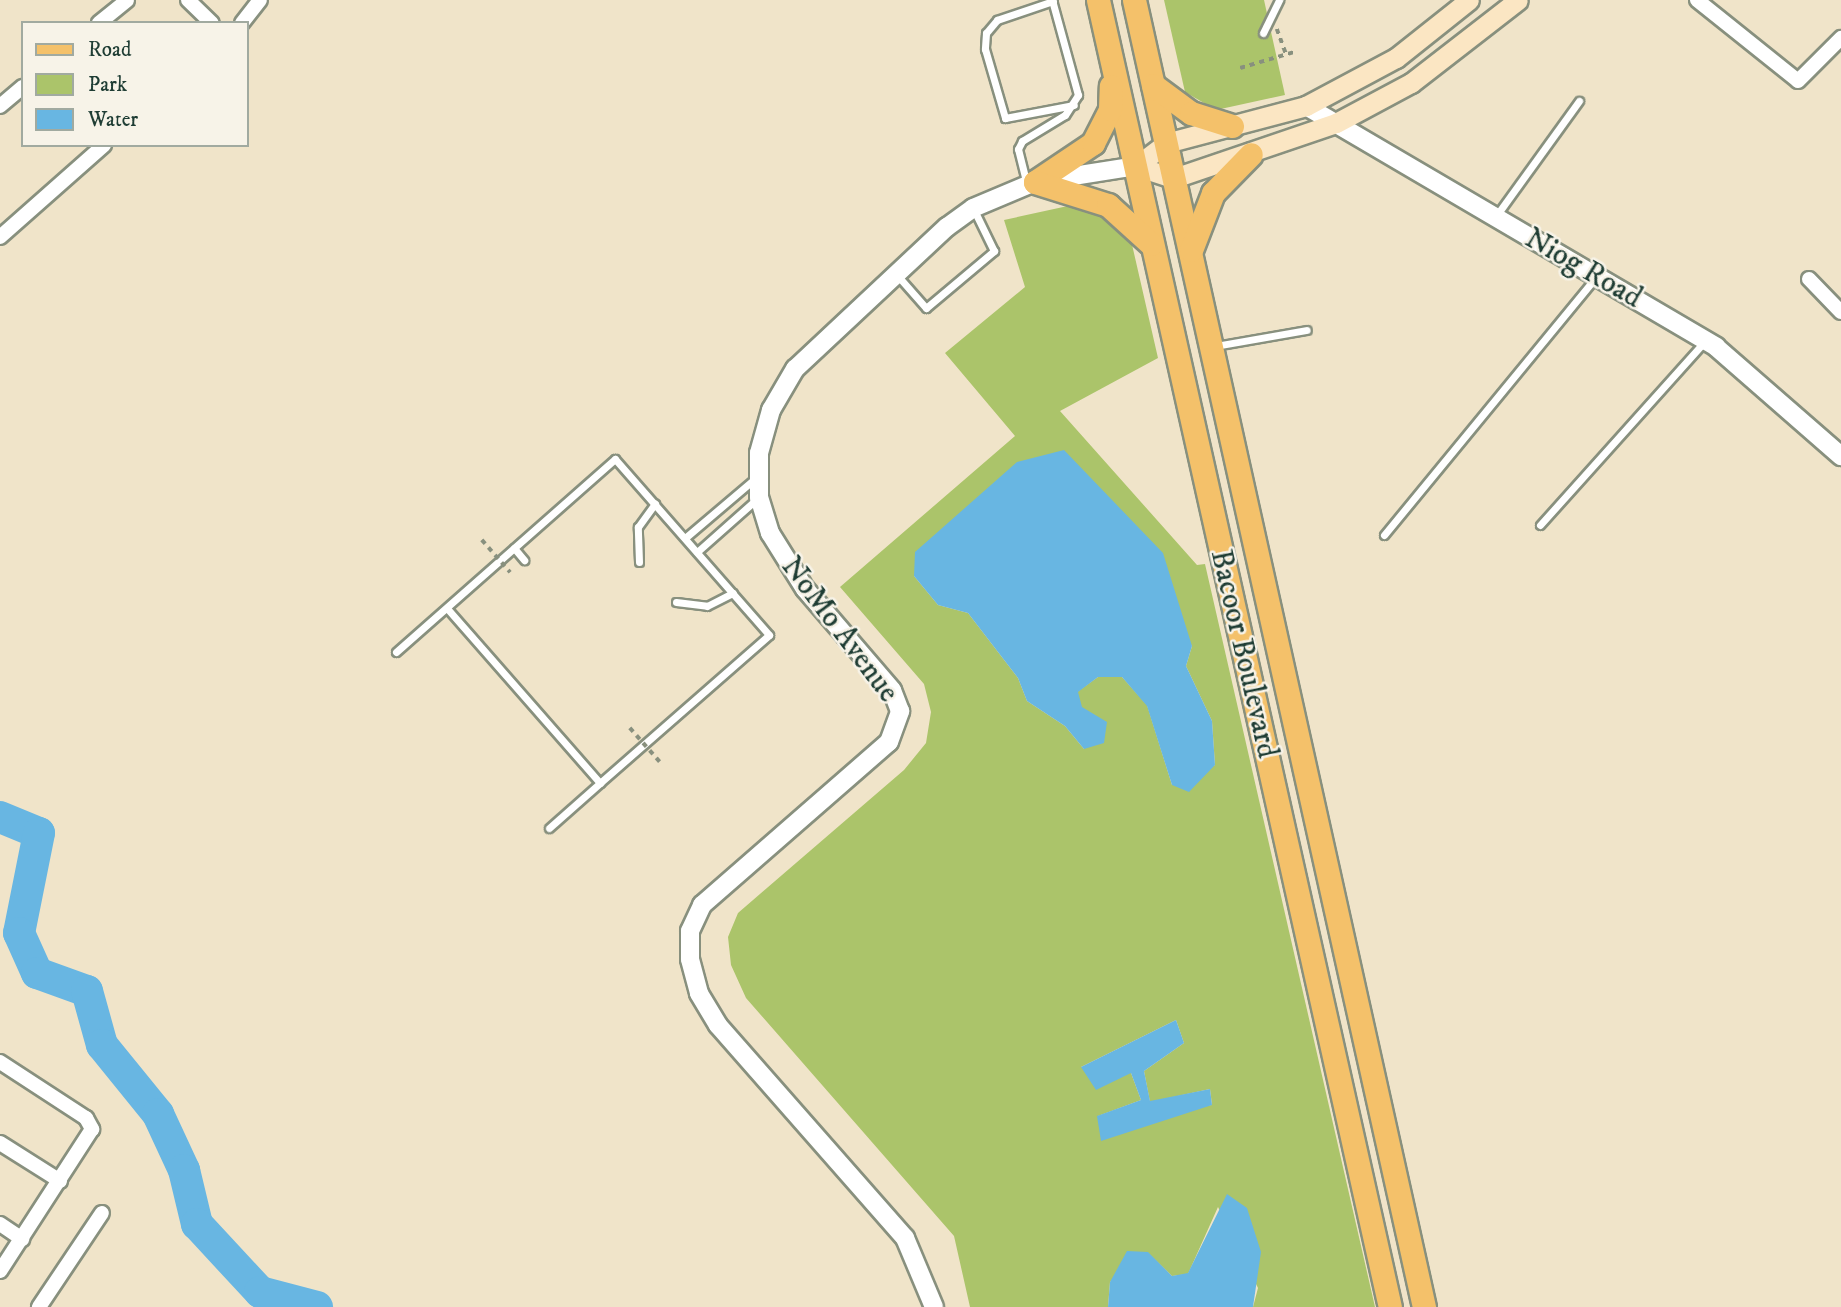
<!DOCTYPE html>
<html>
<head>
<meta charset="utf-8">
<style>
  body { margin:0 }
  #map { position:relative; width:1841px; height:1307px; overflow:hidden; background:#f0e4c9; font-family:"IM FELL DW Pica",serif }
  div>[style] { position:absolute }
  .green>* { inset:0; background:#abc46a }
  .water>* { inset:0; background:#68b6e2 }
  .river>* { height:32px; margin:-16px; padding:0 16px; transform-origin:16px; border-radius:16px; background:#68b6e2 }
  .path>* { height:3.5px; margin-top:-1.75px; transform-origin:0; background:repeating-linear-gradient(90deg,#88907e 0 5px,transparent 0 10px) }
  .roads { filter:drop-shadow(2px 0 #88907e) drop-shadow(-2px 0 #88907e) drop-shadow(0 2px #88907e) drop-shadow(0 -2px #88907e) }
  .service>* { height:7px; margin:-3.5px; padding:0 3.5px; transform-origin:3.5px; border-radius:3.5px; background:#fff }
  .minor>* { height:14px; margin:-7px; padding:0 7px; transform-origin:7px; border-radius:7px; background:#fff }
  .tertiary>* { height:18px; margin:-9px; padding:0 9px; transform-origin:9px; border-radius:9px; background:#fff }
  .secondary>* { height:19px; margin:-9.5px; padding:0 9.5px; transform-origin:9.5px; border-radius:9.5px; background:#fbe6c3 }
  .primary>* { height:23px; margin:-11.5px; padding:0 11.5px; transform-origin:11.5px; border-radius:11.5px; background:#f4c16a }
  .path-bridge>* { height:3.5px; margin-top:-1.75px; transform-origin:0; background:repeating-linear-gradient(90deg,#88907e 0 5px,transparent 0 10px) }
  span { translate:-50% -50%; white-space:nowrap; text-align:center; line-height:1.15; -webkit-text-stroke:5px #f7f3e8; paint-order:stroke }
  .street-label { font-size:30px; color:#1f3d34 }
  .legend { position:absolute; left:21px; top:21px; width:228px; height:126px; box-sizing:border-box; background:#f7f3e8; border:2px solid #a1aaa0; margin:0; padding:9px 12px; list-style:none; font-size:21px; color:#1f3d34 }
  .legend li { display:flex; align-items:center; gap:14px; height:35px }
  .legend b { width:35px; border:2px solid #a1aaa0 }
</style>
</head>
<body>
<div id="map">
  <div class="green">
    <i style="clip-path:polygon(1164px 0,1264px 0,1285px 95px,1216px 110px,1185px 92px)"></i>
    <i style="clip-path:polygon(evenodd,1077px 204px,1128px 227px,1158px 358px,1060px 411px,1197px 565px,1205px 564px,1375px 1307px,1253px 1307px,1258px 1288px,1218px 1207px,1188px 1274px,1172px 1276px,1148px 1253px,1110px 1282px,1108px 1307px,970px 1307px,954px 1236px,746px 998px,731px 965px,728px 937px,738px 913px,904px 770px,926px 743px,931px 712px,924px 684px,840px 587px,1015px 436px,945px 353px,1025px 287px,1004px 220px,1077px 204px,914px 576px,1185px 635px,1192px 646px,1186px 666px,1212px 721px,1215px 765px,1172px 785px,1147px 705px,1122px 677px,1098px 677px,1077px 692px,1084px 749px,1065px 726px,1027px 701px,1018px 678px,968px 613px,938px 605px,914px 576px,1077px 204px,1176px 1020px,1184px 1043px,1144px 1071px,1150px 1102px,1210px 1089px,1212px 1105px,1098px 1116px,1141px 1100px,1131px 1073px,1081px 1067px,1176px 1020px)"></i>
  </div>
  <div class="water">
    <i style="clip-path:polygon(1064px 450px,1163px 553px,1192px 646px,1186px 666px,1212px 721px,1215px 765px,1189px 792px,1172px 785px,1147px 706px,1122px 677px,1098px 677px,1078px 692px,1082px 707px,1107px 722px,1104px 743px,1084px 749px,1065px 726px,1027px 701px,1018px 678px,968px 613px,938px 605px,914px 576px,915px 552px,1017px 462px)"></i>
    <i style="clip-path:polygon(1176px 1020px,1184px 1043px,1144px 1071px,1150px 1101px,1210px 1089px,1212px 1105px,1101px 1141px,1097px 1116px,1141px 1100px,1131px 1073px,1096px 1090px,1081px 1067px)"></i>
    <i style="clip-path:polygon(1227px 1194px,1247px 1208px,1261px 1252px,1253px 1307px,1108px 1307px,1110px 1282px,1127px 1251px,1148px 1252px,1172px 1276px,1188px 1273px)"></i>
  </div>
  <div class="river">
    <i style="left:0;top:817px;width:42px;rotate:22.3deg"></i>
    <i style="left:39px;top:833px;width:102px;rotate:101.3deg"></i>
    <i style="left:19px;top:933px;width:44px;rotate:65.8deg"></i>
    <i style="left:37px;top:973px;width:53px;rotate:19.8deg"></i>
    <i style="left:87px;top:991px;width:56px;rotate:74.5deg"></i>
    <i style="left:102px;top:1045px;width:89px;rotate:50.9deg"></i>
    <i style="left:158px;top:1114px;width:62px;rotate:65.1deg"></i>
    <i style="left:184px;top:1170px;width:56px;rotate:76.5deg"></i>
    <i style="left:197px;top:1224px;width:93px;rotate:47.2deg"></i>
    <i style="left:260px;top:1292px;width:59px;rotate:14.7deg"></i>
  </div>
  <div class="path">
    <i style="left:1277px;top:29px;width:27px;rotate:70deg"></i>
    <i style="left:1240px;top:68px;width:56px;rotate:-16.5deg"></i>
  </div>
  <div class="roads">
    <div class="service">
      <i style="left:1053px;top:1px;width:59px;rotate:161.3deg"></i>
      <i style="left:997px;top:20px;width:17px;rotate:130deg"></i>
      <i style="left:986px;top:33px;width:16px;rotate:94deg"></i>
      <i style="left:985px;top:49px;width:72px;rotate:73.8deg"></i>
      <i style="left:1005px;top:118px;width:70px;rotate:-10.7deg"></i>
      <i style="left:1263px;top:33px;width:37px;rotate:-64deg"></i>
      <i style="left:1027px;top:185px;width:37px;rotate:-104deg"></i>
      <i style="left:1018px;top:149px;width:9px;rotate:-63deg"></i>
      <i style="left:1022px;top:141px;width:50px;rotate:-31.2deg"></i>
      <i style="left:1065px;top:115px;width:24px;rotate:-57deg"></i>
      <i style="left:1078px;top:95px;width:98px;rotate:-105.3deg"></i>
      <i style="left:1496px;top:216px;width:142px;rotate:-54.2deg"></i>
      <i style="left:897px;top:275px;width:44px;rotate:48.7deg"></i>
      <i style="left:926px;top:308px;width:89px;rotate:-40deg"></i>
      <i style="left:994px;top:251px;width:48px;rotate:-116deg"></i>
      <i style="left:1215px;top:346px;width:93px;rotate:-9.9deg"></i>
      <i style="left:1540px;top:525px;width:247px;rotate:-48.1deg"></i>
      <i style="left:1384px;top:535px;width:334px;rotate:-50.6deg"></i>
      <i style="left:685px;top:538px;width:94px;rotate:-40.3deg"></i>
      <i style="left:514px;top:548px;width:16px;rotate:50deg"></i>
      <i style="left:697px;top:552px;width:80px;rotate:-41.5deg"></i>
      <i style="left:639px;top:562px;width:35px;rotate:-92deg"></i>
      <i style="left:638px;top:527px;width:29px;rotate:-54deg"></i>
      <i style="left:676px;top:602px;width:31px;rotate:7deg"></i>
      <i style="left:707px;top:606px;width:29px;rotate:-27deg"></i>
      <i style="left:396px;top:652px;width:292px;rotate:-41.4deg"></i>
      <i style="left:615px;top:459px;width:234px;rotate:48.8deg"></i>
      <i style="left:769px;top:635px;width:225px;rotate:138.8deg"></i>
      <i style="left:600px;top:783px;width:232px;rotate:-131.2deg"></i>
      <i style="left:549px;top:828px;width:68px;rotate:-41.4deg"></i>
    </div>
    <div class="minor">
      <i style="left:188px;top:0;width:33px;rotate:44deg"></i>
      <i style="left:1697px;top:0;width:129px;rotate:38.7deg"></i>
      <i style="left:1798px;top:81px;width:61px;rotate:-45deg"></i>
      <i style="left:99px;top:23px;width:36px;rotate:-39deg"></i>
      <i style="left:242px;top:23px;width:29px;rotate:-52deg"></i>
      <i style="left:0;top:106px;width:30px;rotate:-40deg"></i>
      <i style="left:0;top:237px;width:139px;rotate:-41.5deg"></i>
      <i style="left:1809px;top:279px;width:46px;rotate:45.9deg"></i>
      <i style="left:0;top:1062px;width:103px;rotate:33.1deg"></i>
      <i style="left:86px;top:1118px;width:13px;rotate:61deg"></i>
      <i style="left:92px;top:1129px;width:169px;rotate:122.9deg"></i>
      <i style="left:0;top:1143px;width:71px;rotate:32.3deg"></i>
      <i style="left:0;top:1224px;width:27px;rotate:34deg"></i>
      <i style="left:39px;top:1307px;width:113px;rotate:-56.2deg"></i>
    </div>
    <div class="tertiary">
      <i style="left:1306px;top:106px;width:476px;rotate:30.4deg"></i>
      <i style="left:1716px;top:347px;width:166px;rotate:41.1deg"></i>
      <i style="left:934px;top:1307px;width:75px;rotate:-112.8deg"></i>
      <i style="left:905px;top:1238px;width:283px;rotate:-131.3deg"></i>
      <i style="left:718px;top:1025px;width:37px;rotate:-121deg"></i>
      <i style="left:699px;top:993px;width:35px;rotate:-105deg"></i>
      <i style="left:690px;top:959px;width:28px;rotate:-90deg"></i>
      <i style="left:690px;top:931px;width:29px;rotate:-65deg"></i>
      <i style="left:702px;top:905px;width:248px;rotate:-41.1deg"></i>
      <i style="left:889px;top:742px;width:33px;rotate:-70deg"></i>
      <i style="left:900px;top:711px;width:22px;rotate:-111deg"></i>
      <i style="left:892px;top:690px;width:133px;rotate:-130.7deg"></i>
      <i style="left:805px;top:589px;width:66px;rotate:-122deg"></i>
      <i style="left:770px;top:533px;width:37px;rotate:-107deg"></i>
      <i style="left:759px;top:498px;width:45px;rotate:-90deg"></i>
      <i style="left:759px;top:453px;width:45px;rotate:-74.4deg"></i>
      <i style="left:771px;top:410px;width:48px;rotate:-59.7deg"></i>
      <i style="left:795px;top:369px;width:208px;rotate:-43.1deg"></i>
      <i style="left:947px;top:227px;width:32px;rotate:-36deg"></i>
      <i style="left:973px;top:208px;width:67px;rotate:-22.8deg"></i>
      <i style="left:1035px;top:182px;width:102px;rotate:-9deg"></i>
    </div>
    <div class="secondary">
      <i style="left:1136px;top:166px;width:40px;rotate:18deg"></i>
      <i style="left:1174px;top:178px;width:171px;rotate:-18.8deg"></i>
      <i style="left:1336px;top:123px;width:85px;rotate:-28.1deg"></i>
      <i style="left:1411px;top:83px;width:135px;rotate:-37.8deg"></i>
      <i style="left:1136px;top:166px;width:38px;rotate:-37deg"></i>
      <i style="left:1166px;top:143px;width:145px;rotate:-14.8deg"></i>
      <i style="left:1306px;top:106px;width:102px;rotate:-28.1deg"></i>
      <i style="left:1396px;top:58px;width:93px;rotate:-38.5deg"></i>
    </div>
    <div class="primary">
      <i style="left:1098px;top:0;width:1339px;rotate:77.41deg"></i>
      <i style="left:1134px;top:0;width:1339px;rotate:77.49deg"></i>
      <i style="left:1153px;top:85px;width:47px;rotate:36.4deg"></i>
      <i style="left:1191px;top:113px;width:43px;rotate:17.6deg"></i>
      <i style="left:1035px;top:182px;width:70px;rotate:-33.9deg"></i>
      <i style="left:1093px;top:143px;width:38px;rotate:-63deg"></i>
      <i style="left:1110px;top:109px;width:23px;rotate:-88deg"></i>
      <i style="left:1035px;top:182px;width:77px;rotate:17.5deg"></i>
      <i style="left:1108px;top:205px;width:58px;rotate:42.2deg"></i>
      <i style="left:1191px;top:250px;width:61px;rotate:-68.9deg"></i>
      <i style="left:1213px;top:193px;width:54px;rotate:-45.7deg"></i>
    </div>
  </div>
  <div class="path-bridge">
    <i style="left:482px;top:540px;width:43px;rotate:48.8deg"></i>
    <i style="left:630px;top:728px;width:45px;rotate:48.6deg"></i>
  </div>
  <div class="street-label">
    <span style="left:1583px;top:269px;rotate:30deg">Niog Road</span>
    <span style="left:839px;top:630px;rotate:53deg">NoMo Avenue</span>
    <span style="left:1243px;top:654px;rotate:77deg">Bacoor Boulevard</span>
  </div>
  <ul class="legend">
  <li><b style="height:9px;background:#f4c16a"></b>Road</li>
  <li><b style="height:19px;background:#abc46a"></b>Park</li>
  <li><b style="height:19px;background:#68b6e2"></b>Water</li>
  </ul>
</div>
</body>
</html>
